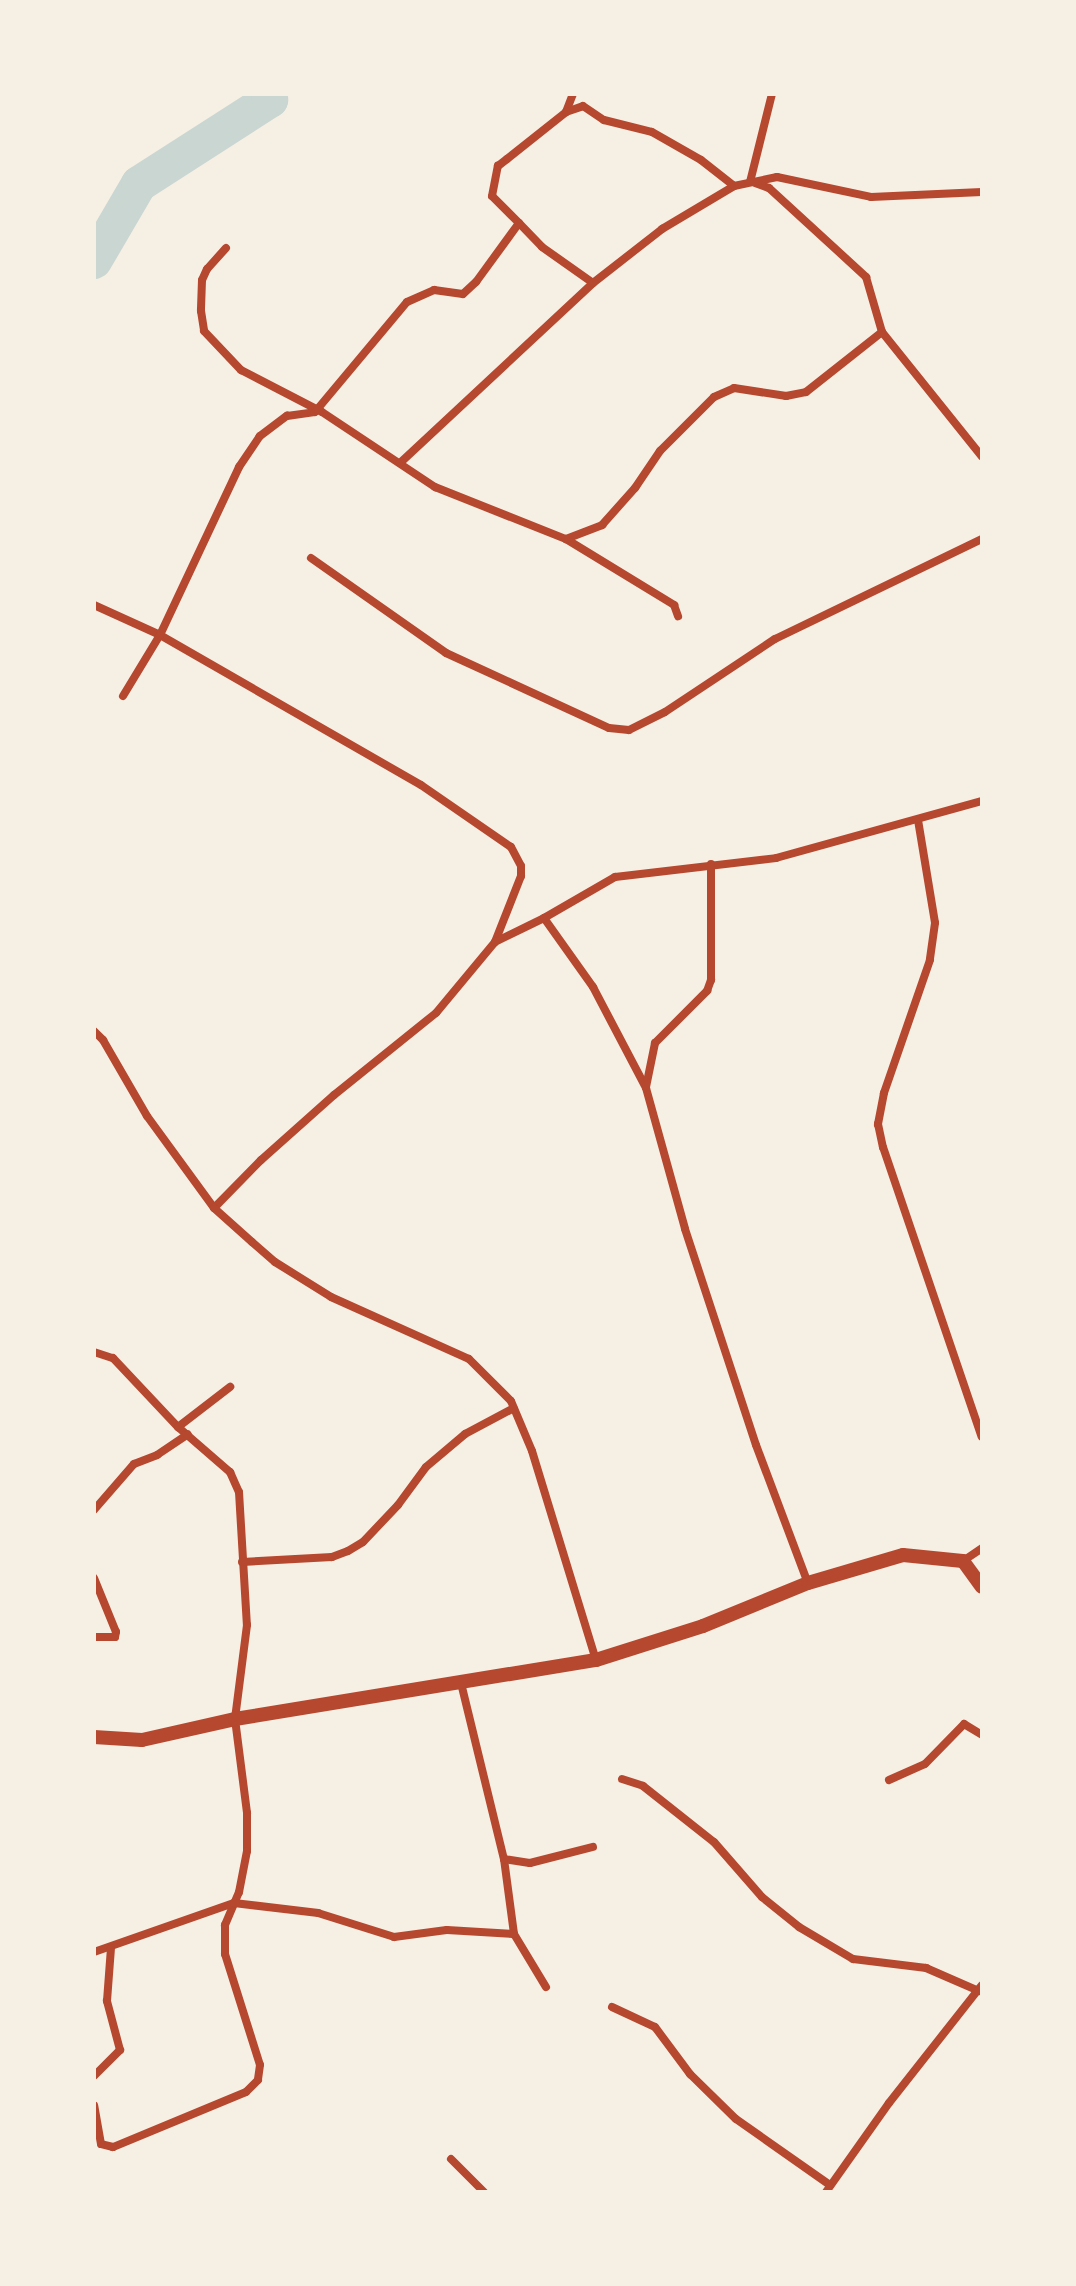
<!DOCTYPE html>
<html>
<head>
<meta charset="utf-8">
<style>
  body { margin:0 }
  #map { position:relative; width:1076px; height:2286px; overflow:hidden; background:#f6efe4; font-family:Poppins,sans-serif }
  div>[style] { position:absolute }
  .river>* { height:36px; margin:-18px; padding:0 18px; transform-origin:18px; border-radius:18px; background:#c9d6d2 }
  .minor>* { height:8px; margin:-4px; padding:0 4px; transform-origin:4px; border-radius:4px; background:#b5482f }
  .tertiary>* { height:14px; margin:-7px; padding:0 7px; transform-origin:7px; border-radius:7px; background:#b5482f }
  span { translate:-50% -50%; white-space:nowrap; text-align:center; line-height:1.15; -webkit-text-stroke:8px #f6efe4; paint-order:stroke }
  .frame { position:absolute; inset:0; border:96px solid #f6efe4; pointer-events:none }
</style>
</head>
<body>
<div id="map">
  <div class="river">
    <i style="left:94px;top:261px;width:89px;rotate:-59.7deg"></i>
    <i style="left:139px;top:184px;width:156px;rotate:-32.7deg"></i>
    <i style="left:270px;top:100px;width:6px;rotate:-99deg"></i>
  </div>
  <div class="minor">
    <i style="left:566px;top:112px;width:19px;rotate:-69deg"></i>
    <i style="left:750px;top:182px;width:91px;rotate:-76deg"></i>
    <i style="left:755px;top:183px;width:15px;rotate:20deg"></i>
    <i style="left:769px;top:188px;width:132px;rotate:42.5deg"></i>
    <i style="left:866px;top:277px;width:57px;rotate:73.8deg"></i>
    <i style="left:882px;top:332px;width:160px;rotate:51.3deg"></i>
    <i style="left:519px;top:223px;width:33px;rotate:46deg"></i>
    <i style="left:542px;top:247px;width:62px;rotate:35.2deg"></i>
    <i style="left:226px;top:248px;width:28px;rotate:132deg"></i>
    <i style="left:207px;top:269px;width:12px;rotate:114deg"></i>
    <i style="left:202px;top:280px;width:31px;rotate:92deg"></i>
    <i style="left:201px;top:311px;width:20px;rotate:81deg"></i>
    <i style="left:204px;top:331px;width:54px;rotate:46.5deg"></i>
    <i style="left:241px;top:370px;width:91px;rotate:27.4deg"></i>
    <i style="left:322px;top:412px;width:136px;rotate:33.6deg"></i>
    <i style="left:435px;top:487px;width:141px;rotate:21.7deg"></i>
    <i style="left:566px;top:539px;width:127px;rotate:31.4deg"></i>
    <i style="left:674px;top:605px;width:12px;rotate:70deg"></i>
    <i style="left:400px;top:463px;width:264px;rotate:-43deg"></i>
    <i style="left:593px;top:283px;width:88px;rotate:-38deg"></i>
    <i style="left:662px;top:229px;width:84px;rotate:-30.8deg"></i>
    <i style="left:734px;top:186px;width:44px;rotate:-11.8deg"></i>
    <i style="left:777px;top:177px;width:96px;rotate:12deg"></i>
    <i style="left:871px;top:197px;width:111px;rotate:-2.6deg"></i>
    <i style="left:566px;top:539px;width:39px;rotate:-21deg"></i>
    <i style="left:602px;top:525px;width:50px;rotate:-48.3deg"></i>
    <i style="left:635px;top:488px;width:45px;rotate:-56deg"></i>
    <i style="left:660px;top:451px;width:76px;rotate:-45deg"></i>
    <i style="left:714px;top:397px;width:22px;rotate:-24deg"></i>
    <i style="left:734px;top:388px;width:53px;rotate:8.7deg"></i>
    <i style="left:786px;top:396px;width:20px;rotate:-11deg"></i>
    <i style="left:806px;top:392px;width:97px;rotate:-38.3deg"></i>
    <i style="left:311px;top:558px;width:165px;rotate:35.1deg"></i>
    <i style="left:446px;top:653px;width:179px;rotate:24.7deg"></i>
    <i style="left:609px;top:728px;width:20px;rotate:6deg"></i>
    <i style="left:629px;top:730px;width:40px;rotate:-26.6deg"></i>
    <i style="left:665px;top:712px;width:132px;rotate:-33.6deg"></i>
    <i style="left:775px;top:639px;width:230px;rotate:-25.8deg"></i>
    <i style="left:94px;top:605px;width:72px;rotate:24.4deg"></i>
    <i style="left:160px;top:635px;width:301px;rotate:29.9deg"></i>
    <i style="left:421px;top:785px;width:109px;rotate:34.6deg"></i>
    <i style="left:511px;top:847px;width:21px;rotate:62deg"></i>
    <i style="left:521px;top:866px;width:10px;rotate:90deg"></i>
    <i style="left:521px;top:876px;width:71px;rotate:111.5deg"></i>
    <i style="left:495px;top:942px;width:92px;rotate:129.7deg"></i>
    <i style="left:436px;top:1013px;width:131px;rotate:141.2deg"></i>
    <i style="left:334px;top:1095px;width:98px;rotate:138.3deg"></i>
    <i style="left:261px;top:1160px;width:67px;rotate:134.4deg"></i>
    <i style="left:123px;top:696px;width:71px;rotate:-58.8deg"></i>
    <i style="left:160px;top:635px;width:186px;rotate:-64.8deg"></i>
    <i style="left:239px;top:467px;width:37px;rotate:-56deg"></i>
    <i style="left:260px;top:436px;width:34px;rotate:-37deg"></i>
    <i style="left:287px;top:416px;width:28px;rotate:-8deg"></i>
    <i style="left:315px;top:412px;width:143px;rotate:-50.1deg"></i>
    <i style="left:407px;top:302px;width:30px;rotate:-24deg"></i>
    <i style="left:434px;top:290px;width:29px;rotate:8deg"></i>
    <i style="left:463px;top:294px;width:18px;rotate:-43deg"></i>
    <i style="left:476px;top:282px;width:73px;rotate:-53.9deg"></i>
    <i style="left:519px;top:223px;width:38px;rotate:-135deg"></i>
    <i style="left:492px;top:196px;width:31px;rotate:-79deg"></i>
    <i style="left:498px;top:166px;width:11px;rotate:-38deg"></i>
    <i style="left:507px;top:159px;width:75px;rotate:-38.5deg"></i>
    <i style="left:566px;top:112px;width:18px;rotate:-19deg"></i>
    <i style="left:583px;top:106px;width:25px;rotate:34deg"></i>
    <i style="left:604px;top:120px;width:49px;rotate:14deg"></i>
    <i style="left:652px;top:132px;width:56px;rotate:29.7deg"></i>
    <i style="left:701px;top:160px;width:42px;rotate:38.2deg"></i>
    <i style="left:918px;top:820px;width:104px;rotate:80.6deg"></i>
    <i style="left:935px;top:923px;width:37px;rotate:98deg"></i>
    <i style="left:930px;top:960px;width:141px;rotate:109.1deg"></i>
    <i style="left:884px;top:1093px;width:32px;rotate:101deg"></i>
    <i style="left:878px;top:1124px;width:24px;rotate:78deg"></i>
    <i style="left:883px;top:1147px;width:306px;rotate:71.2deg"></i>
    <i style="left:544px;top:918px;width:85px;rotate:54.6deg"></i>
    <i style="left:593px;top:987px;width:114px;rotate:62.3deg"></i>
    <i style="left:646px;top:1088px;width:146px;rotate:74.5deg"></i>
    <i style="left:685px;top:1229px;width:227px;rotate:71.8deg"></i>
    <i style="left:756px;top:1445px;width:147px;rotate:69.4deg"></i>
    <i style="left:495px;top:942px;width:55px;rotate:-26.1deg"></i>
    <i style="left:544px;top:918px;width:82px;rotate:-30deg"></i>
    <i style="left:615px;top:877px;width:162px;rotate:-6.7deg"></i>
    <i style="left:776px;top:858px;width:214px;rotate:-15.5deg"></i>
    <i style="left:94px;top:1031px;width:13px;rotate:45deg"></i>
    <i style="left:103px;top:1040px;width:88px;rotate:59.9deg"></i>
    <i style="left:147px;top:1116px;width:114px;rotate:53.9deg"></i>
    <i style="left:214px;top:1208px;width:51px;rotate:41.8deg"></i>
    <i style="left:252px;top:1242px;width:30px;rotate:41deg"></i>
    <i style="left:275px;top:1262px;width:66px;rotate:32deg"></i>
    <i style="left:331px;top:1297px;width:151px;rotate:24.2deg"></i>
    <i style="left:469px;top:1359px;width:59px;rotate:45deg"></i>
    <i style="left:511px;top:1401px;width:54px;rotate:67.2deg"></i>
    <i style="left:532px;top:1451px;width:219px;rotate:73deg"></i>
    <i style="left:646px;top:1087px;width:45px;rotate:-78.4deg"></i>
    <i style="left:655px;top:1043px;width:74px;rotate:-45deg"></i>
    <i style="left:707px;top:991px;width:12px;rotate:-70deg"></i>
    <i style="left:711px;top:980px;width:116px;rotate:-90deg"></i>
    <i style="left:94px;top:1352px;width:20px;rotate:18deg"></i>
    <i style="left:113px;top:1358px;width:95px;rotate:46.7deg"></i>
    <i style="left:178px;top:1427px;width:69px;rotate:40.9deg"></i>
    <i style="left:230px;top:1472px;width:22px;rotate:66deg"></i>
    <i style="left:239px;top:1492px;width:133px;rotate:86.6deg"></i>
    <i style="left:247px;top:1625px;width:95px;rotate:97.3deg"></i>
    <i style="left:235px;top:1719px;width:95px;rotate:82.7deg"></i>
    <i style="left:247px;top:1813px;width:38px;rotate:90deg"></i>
    <i style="left:247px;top:1851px;width:42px;rotate:101deg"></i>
    <i style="left:239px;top:1892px;width:36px;rotate:113deg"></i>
    <i style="left:225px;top:1925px;width:29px;rotate:90deg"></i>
    <i style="left:225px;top:1954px;width:116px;rotate:72.5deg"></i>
    <i style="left:260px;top:2065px;width:15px;rotate:98deg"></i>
    <i style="left:258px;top:2080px;width:17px;rotate:135deg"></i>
    <i style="left:246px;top:2092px;width:144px;rotate:157.5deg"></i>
    <i style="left:113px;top:2147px;width:12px;rotate:-166deg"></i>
    <i style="left:101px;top:2144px;width:39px;rotate:-100deg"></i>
    <i style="left:178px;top:1427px;width:66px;rotate:-37.6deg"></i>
    <i style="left:94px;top:1510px;width:61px;rotate:-49deg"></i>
    <i style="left:134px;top:1464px;width:25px;rotate:-21deg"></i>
    <i style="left:157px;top:1455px;width:37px;rotate:-34deg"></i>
    <i style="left:963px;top:1561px;width:23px;rotate:-34deg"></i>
    <i style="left:242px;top:1562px;width:90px;rotate:-3.2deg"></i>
    <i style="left:332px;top:1557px;width:17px;rotate:-21deg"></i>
    <i style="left:348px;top:1551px;width:17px;rotate:-31deg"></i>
    <i style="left:363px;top:1542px;width:51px;rotate:-46.6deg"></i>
    <i style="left:398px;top:1505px;width:47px;rotate:-53.6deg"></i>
    <i style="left:426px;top:1467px;width:51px;rotate:-40.2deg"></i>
    <i style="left:465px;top:1434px;width:55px;rotate:-28deg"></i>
    <i style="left:94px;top:1578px;width:58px;rotate:67.8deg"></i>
    <i style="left:116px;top:1632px;width:5px;rotate:101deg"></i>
    <i style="left:115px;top:1637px;width:21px;rotate:180deg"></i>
    <i style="left:461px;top:1683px;width:181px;rotate:76.3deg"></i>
    <i style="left:504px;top:1859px;width:76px;rotate:82.4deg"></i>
    <i style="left:514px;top:1934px;width:62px;rotate:58.9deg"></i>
    <i style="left:622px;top:1779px;width:22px;rotate:18deg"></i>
    <i style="left:643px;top:1786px;width:90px;rotate:38.3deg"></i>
    <i style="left:714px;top:1842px;width:73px;rotate:48.9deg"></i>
    <i style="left:762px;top:1897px;width:48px;rotate:39deg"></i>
    <i style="left:799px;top:1927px;width:63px;rotate:30.7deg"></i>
    <i style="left:853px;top:1959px;width:74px;rotate:7deg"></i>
    <i style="left:926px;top:1968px;width:58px;rotate:23.5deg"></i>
    <i style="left:889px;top:1780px;width:39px;rotate:-24deg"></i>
    <i style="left:925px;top:1764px;width:56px;rotate:-45.7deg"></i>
    <i style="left:964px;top:1724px;width:21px;rotate:31deg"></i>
    <i style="left:504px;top:1859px;width:26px;rotate:9deg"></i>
    <i style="left:530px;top:1863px;width:65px;rotate:-14.3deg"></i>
    <i style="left:94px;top:1952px;width:148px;rotate:-19.3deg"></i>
    <i style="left:234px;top:1903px;width:85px;rotate:6.8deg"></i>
    <i style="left:318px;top:1913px;width:80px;rotate:17.5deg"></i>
    <i style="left:394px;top:1937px;width:53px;rotate:-7.5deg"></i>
    <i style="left:447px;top:1930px;width:67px;rotate:3.4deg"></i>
    <i style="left:612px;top:2007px;width:47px;rotate:24.9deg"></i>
    <i style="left:655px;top:2027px;width:59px;rotate:53.3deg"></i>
    <i style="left:690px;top:2074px;width:64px;rotate:44.4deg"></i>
    <i style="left:736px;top:2119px;width:115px;rotate:35.1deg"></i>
    <i style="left:94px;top:2076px;width:37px;rotate:-45deg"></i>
    <i style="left:120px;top:2050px;width:51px;rotate:-104.9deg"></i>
    <i style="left:107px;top:2001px;width:53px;rotate:-85.7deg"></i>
    <i style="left:451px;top:2159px;width:47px;rotate:45deg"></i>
    <i style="left:826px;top:2192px;width:109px;rotate:-54.7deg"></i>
    <i style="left:889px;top:2103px;width:150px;rotate:-51.8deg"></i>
  </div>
  <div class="tertiary">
    <i style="left:94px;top:1737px;width:48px;rotate:3.6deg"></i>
    <i style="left:142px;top:1740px;width:95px;rotate:-12.7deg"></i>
    <i style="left:235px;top:1719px;width:366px;rotate:-9.3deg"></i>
    <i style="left:596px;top:1660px;width:112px;rotate:-17.6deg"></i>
    <i style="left:703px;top:1626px;width:113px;rotate:-22.3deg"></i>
    <i style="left:808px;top:1583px;width:99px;rotate:-16.4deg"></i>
    <i style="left:903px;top:1555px;width:60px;rotate:5.7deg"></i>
    <i style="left:963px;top:1561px;width:32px;rotate:54deg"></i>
  </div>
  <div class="frame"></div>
</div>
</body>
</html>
